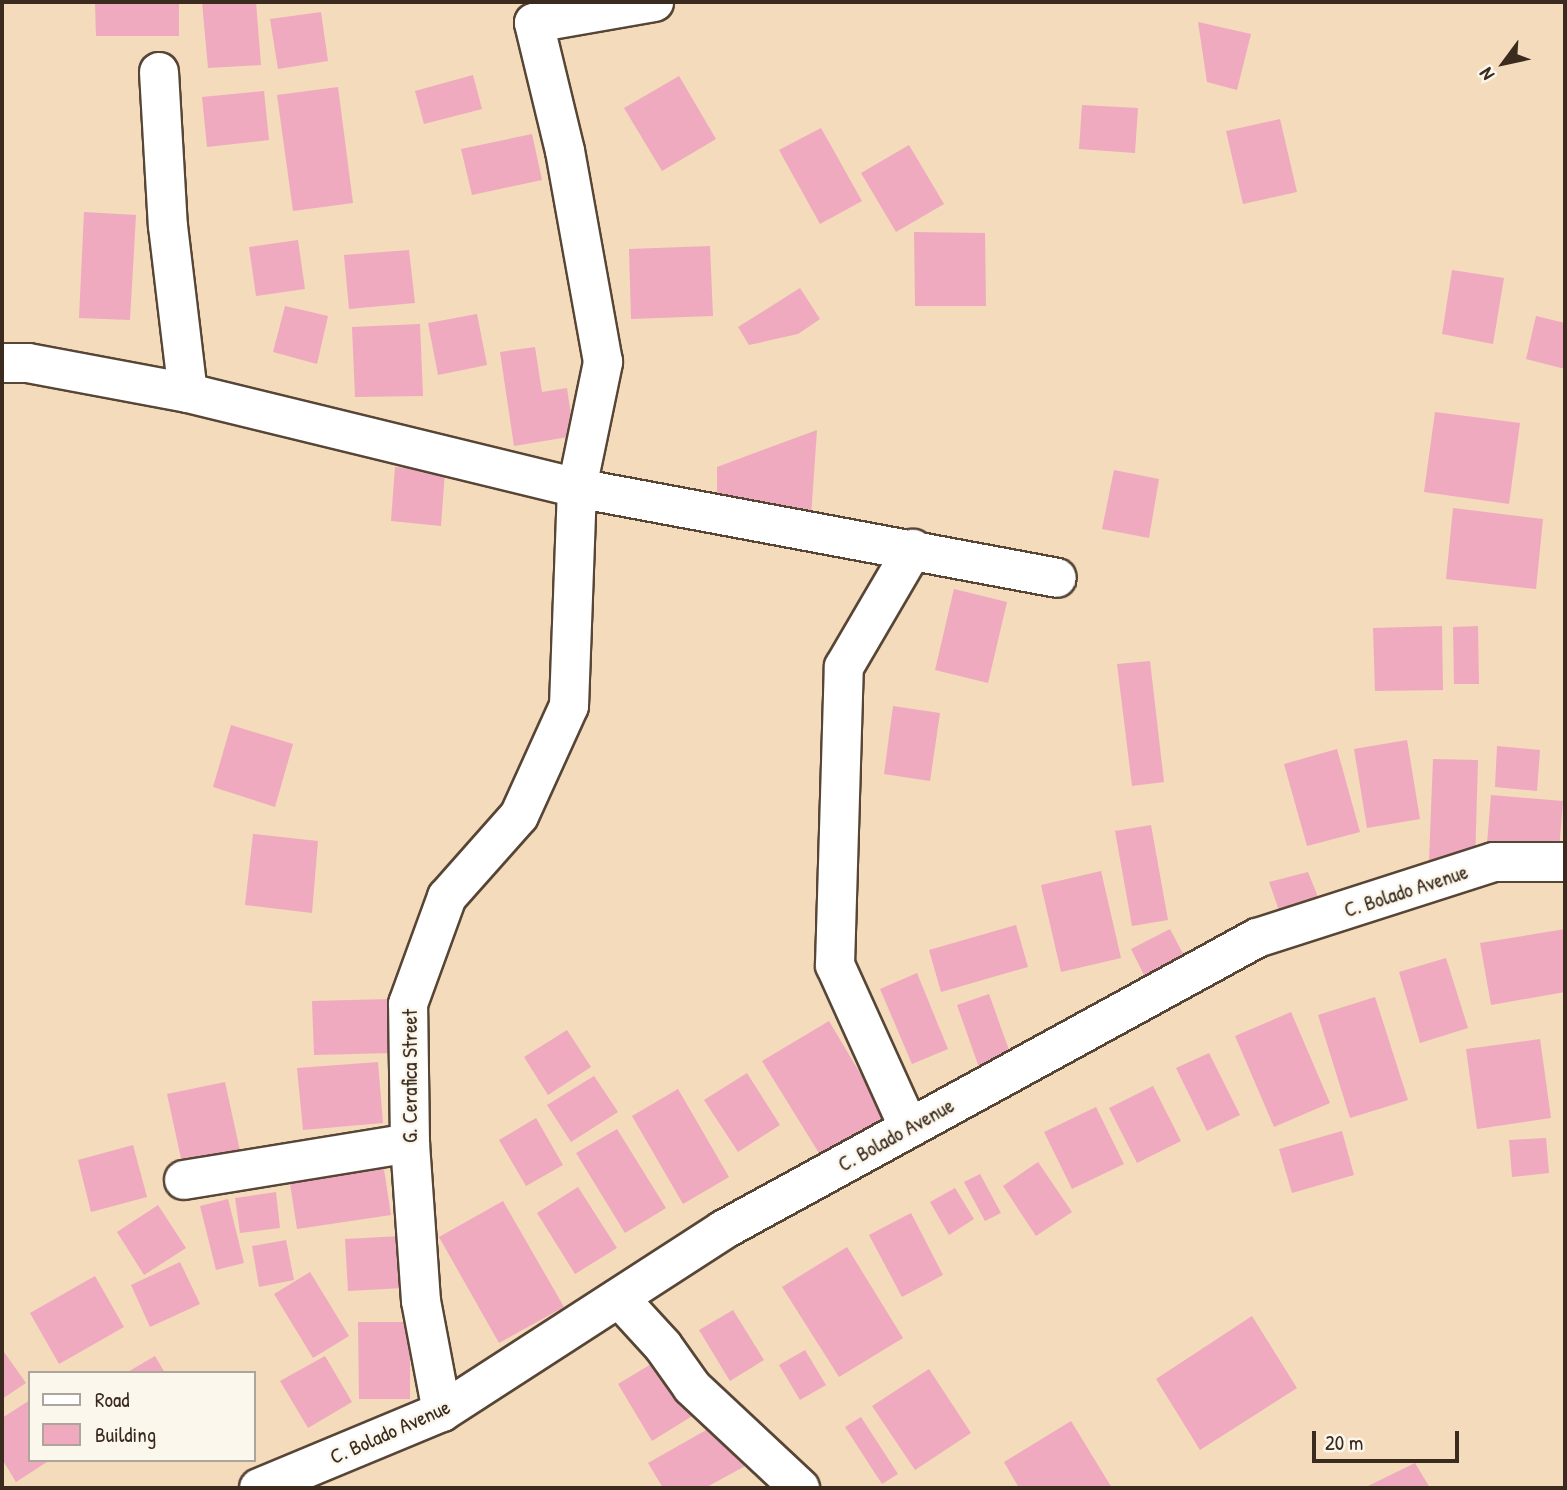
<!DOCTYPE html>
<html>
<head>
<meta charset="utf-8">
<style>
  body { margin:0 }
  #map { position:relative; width:1567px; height:1490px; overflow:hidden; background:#f3dbbc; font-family:"Patrick Hand",sans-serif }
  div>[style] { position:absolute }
  .building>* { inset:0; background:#efaabf }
  .roads { filter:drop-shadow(2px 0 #574536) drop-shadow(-2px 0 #574536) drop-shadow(0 2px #574536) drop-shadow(0 -2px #574536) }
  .minor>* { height:38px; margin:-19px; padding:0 19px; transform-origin:19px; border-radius:19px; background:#fff }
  span { translate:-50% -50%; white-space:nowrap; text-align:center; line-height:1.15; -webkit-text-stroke:5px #fbf7ec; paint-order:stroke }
  .street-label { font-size:21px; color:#3b2a1e }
  .frame { position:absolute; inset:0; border:4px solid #3b2a1e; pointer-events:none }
  .legend { position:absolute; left:28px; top:1371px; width:228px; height:91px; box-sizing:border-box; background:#fbf7ec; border:2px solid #aea59a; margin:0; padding:9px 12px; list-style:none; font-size:21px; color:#3b2a1e }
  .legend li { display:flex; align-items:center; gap:14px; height:35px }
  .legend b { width:35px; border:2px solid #aea59a }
  .north { position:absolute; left:1469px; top:28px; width:70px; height:70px; -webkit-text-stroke:5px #fbf7ec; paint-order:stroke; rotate:237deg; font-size:19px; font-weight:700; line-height:28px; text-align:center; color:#3b2a1e }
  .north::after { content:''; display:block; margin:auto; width:24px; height:32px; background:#3b2a1e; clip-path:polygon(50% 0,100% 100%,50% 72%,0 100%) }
  .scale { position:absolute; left:1312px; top:1431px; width:147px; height:32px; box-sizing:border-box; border:4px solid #3b2a1e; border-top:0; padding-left:9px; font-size:21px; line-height:24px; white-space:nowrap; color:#3b2a1e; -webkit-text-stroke:5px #fbf7ec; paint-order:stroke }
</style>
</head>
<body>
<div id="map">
  <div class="building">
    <i style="clip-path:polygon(95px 2px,179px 2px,179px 36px,96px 36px)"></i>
    <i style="clip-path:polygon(202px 2px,256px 2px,261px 65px,208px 68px)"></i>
    <i style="clip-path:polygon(321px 12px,328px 61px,278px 69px,270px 19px)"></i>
    <i style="clip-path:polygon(1198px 22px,1251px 34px,1237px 90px,1207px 82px)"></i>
    <i style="clip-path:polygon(473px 75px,482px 109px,424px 124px,415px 91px)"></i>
    <i style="clip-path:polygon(679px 76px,716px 139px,662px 171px,624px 108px)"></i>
    <i style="clip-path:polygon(338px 87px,353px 203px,293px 211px,277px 95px)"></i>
    <i style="clip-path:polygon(264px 91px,269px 140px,207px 147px,202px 97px)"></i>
    <i style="clip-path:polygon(1082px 105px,1138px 108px,1135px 153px,1079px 149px)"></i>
    <i style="clip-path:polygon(1280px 119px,1297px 192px,1243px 204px,1226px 131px)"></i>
    <i style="clip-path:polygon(821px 128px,862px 201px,820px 224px,779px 150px)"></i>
    <i style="clip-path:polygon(532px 134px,542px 180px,472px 195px,461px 149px)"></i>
    <i style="clip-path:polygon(909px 145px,944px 204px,896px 232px,861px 173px)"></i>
    <i style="clip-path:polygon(84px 212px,136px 215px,130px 320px,79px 318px)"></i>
    <i style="clip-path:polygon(914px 232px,985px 233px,986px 306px,915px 306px)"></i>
    <i style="clip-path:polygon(298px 240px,305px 289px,256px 296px,249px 247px)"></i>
    <i style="clip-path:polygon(710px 246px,713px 316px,631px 319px,629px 249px)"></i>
    <i style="clip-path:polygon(409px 250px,415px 303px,349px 309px,344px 255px)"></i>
    <i style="clip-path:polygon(1452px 270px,1504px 278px,1493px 344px,1442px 334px)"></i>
    <i style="clip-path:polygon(800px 288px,820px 319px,798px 334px,749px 345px,738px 327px)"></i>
    <i style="clip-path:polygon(285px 306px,328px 316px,317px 364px,273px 352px)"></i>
    <i style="clip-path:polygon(477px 314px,487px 365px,438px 375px,428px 323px)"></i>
    <i style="clip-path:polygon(1536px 316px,1565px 323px,1565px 369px,1526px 359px)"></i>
    <i style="clip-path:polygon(420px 324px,423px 396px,355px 397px,352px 327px)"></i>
    <i style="clip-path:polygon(535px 347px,542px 392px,567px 388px,574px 436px,514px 446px,500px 352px)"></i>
    <i style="clip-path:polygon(1435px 412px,1520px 423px,1509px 504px,1424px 492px)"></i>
    <i style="clip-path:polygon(817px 430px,811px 517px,717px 498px,717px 467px)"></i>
    <i style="clip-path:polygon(395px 467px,445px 471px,441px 526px,391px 521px)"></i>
    <i style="clip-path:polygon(1114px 470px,1159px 479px,1149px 538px,1102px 529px)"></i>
    <i style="clip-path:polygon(1453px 508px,1543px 519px,1536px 589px,1446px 579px)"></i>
    <i style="clip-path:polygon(954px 589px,1007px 602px,988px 683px,935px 670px)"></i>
    <i style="clip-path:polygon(1442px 626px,1443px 690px,1375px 691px,1373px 628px)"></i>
    <i style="clip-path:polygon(1478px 626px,1479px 684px,1454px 684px,1453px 627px)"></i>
    <i style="clip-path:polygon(1150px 661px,1164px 782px,1132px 786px,1117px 664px)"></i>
    <i style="clip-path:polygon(893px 706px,940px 713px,930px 781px,884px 774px)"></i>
    <i style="clip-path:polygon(231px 725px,293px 744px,275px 807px,213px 787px)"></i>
    <i style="clip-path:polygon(1407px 740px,1420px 819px,1367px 828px,1354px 749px)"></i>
    <i style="clip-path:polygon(1497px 746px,1540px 750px,1537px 791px,1495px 787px)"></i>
    <i style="clip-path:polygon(1337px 749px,1360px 832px,1307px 846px,1284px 764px)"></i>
    <i style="clip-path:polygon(1433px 759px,1478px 760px,1475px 863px,1429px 861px)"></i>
    <i style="clip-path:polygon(1491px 795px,1563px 801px,1558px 862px,1486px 856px)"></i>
    <i style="clip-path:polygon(1151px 825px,1168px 920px,1132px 926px,1115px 831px)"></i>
    <i style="clip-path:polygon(253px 834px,318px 841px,312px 913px,245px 905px)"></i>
    <i style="clip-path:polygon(1101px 871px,1121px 958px,1061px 972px,1041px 885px)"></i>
    <i style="clip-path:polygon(1308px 872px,1328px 922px,1288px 936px,1269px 882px)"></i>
    <i style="clip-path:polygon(1016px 925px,1028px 967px,941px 992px,929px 950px)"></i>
    <i style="clip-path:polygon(1170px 929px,1192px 971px,1152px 991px,1131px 949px)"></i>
    <i style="clip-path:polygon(1565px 929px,1565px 992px,1491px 1005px,1480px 943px)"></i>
    <i style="clip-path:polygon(1446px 958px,1468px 1028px,1420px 1043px,1399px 972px)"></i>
    <i style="clip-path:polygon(917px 973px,948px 1049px,912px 1064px,880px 989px)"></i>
    <i style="clip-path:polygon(989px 994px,1019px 1078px,987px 1090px,957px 1005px)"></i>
    <i style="clip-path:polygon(1375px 997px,1408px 1100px,1350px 1118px,1318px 1015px)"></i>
    <i style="clip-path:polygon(390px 999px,392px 1053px,314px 1055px,312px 1001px)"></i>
    <i style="clip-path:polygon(1291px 1012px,1330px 1103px,1274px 1127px,1235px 1036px)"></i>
    <i style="clip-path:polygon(829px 1021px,892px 1127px,827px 1166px,762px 1061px)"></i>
    <i style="clip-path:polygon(567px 1030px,591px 1067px,548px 1095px,524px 1057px)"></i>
    <i style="clip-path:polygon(1540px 1039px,1551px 1118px,1477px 1129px,1466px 1049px)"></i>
    <i style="clip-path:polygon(1209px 1053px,1240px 1115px,1207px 1131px,1176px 1068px)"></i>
    <i style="clip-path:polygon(378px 1062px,383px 1123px,303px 1130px,297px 1068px)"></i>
    <i style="clip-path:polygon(747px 1073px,780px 1125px,738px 1152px,704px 1100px)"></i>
    <i style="clip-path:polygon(594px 1076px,618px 1112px,571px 1142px,547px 1105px)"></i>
    <i style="clip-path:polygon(225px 1082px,240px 1151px,182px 1163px,167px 1094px)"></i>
    <i style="clip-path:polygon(1153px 1086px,1181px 1141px,1137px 1163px,1109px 1108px)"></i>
    <i style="clip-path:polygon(678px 1089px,729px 1177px,683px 1204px,632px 1116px)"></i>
    <i style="clip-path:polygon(1096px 1107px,1124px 1164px,1072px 1189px,1044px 1132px)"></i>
    <i style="clip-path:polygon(536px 1118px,563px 1165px,526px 1186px,499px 1140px)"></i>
    <i style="clip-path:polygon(617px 1129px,666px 1208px,625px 1233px,576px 1153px)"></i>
    <i style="clip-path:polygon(1342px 1131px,1354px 1175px,1292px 1193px,1279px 1149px)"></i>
    <i style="clip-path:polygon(1546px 1138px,1549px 1173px,1512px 1177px,1509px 1140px)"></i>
    <i style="clip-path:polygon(133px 1145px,147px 1197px,91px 1212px,78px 1160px)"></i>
    <i style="clip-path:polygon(382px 1156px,391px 1215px,297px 1229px,288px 1171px)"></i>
    <i style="clip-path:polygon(1038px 1162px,1072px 1212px,1036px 1236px,1003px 1186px)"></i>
    <i style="clip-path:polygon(980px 1174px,1001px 1213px,985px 1221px,964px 1182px)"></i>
    <i style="clip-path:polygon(578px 1187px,617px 1248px,575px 1274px,537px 1213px)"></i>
    <i style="clip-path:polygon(955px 1188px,974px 1219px,949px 1235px,930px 1202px)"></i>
    <i style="clip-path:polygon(276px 1192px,280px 1228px,240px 1233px,235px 1198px)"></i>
    <i style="clip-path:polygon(228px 1199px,244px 1263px,216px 1270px,200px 1206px)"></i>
    <i style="clip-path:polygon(503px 1201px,564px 1307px,499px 1343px,439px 1237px)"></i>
    <i style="clip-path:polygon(158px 1205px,186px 1248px,144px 1275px,117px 1232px)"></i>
    <i style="clip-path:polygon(911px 1213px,943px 1275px,902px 1297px,869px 1235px)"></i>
    <i style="clip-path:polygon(401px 1236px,403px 1288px,348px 1291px,345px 1239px)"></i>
    <i style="clip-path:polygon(286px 1240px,294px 1280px,259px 1287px,252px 1246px)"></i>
    <i style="clip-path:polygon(847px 1247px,903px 1338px,839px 1377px,782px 1287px)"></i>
    <i style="clip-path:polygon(180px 1262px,200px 1304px,150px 1327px,131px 1285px)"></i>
    <i style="clip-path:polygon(310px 1272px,349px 1336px,313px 1358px,274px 1294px)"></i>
    <i style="clip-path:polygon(95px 1276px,124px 1327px,59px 1364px,30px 1313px)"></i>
    <i style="clip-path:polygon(733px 1310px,764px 1360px,730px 1381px,699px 1330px)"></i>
    <i style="clip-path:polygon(1252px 1316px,1297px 1388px,1200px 1450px,1156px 1379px)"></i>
    <i style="clip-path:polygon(358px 1322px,410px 1322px,410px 1399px,359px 1399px)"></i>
    <i style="clip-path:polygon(805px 1350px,826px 1385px,800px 1400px,779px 1365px)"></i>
    <i style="clip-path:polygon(4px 1352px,26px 1383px,2px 1399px,2px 1353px)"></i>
    <i style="clip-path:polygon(155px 1356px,165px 1373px,126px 1373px)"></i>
    <i style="clip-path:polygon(325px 1356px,352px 1402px,308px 1428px,280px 1381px)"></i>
    <i style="clip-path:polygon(663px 1357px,697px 1413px,652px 1441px,618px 1384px)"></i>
    <i style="clip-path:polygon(929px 1369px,971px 1433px,915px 1470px,872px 1406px)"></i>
    <i style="clip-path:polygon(30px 1400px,30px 1460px,50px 1460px,16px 1482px,2px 1459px,2px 1418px)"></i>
    <i style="clip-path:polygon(861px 1417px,898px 1474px,882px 1484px,845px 1427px)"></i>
    <i style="clip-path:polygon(722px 1421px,747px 1465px,705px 1488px,663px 1488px,648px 1463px)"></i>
    <i style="clip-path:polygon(1071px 1421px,1112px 1488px,1019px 1488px,1004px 1462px)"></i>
    <i style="clip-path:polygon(1415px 1463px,1430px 1488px,1364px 1488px)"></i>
  </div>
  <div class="roads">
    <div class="minor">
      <i style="left:159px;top:72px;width:154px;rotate:86.7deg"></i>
      <i style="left:168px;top:226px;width:168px;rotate:83.2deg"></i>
      <i style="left:2px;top:363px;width:26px"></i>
      <i style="left:28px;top:363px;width:163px;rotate:10.6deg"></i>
      <i style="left:188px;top:393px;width:400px;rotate:13.7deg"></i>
      <i style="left:577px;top:488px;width:488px;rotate:10.6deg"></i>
      <i style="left:909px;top:1128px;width:179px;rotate:-114.4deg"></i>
      <i style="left:835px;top:965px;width:298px;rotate:-88.3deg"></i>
      <i style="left:844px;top:667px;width:137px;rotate:-59.7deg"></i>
      <i style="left:184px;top:1180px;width:229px;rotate:-9.3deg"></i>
      <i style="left:619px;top:1298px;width:65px;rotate:47.5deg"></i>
      <i style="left:663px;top:1346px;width:50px;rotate:54.7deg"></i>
      <i style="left:692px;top:1387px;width:148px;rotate:43.1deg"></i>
      <i style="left:442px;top:1412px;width:113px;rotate:-100.7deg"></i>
      <i style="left:421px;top:1301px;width:158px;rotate:-94deg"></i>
      <i style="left:410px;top:1143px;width:139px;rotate:-90.8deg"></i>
      <i style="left:408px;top:1004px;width:114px;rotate:-70deg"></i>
      <i style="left:447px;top:897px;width:108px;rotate:-48.4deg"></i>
      <i style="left:519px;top:816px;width:121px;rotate:-65.6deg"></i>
      <i style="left:569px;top:706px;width:218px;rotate:-87.9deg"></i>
      <i style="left:577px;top:488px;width:129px;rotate:-78.3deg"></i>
      <i style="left:603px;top:362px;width:214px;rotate:-100.2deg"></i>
      <i style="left:565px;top:151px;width:132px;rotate:-103.6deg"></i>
      <i style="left:534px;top:23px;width:122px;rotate:-9.9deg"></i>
      <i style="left:259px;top:1488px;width:198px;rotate:-22.6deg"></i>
      <i style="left:442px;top:1412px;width:335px;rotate:-32.9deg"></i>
      <i style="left:723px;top:1230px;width:609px;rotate:-28.67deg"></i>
      <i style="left:1257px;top:938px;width:249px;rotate:-17.8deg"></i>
      <i style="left:1494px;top:862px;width:71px"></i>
    </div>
  </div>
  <div class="street-label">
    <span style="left:1406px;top:891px;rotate:-18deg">C. Bolado Avenue</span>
    <span style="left:410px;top:1076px;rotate:-90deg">G. Cerafica Street</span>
    <span style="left:896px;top:1135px;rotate:-29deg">C. Bolado Avenue</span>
    <span style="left:390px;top:1432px;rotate:-24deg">C. Bolado Avenue</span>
  </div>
  <div class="frame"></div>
  <ul class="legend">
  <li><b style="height:9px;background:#fff"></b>Road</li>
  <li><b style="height:19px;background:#efaabf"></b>Building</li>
  </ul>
  <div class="north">N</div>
  <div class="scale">20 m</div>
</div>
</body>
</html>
